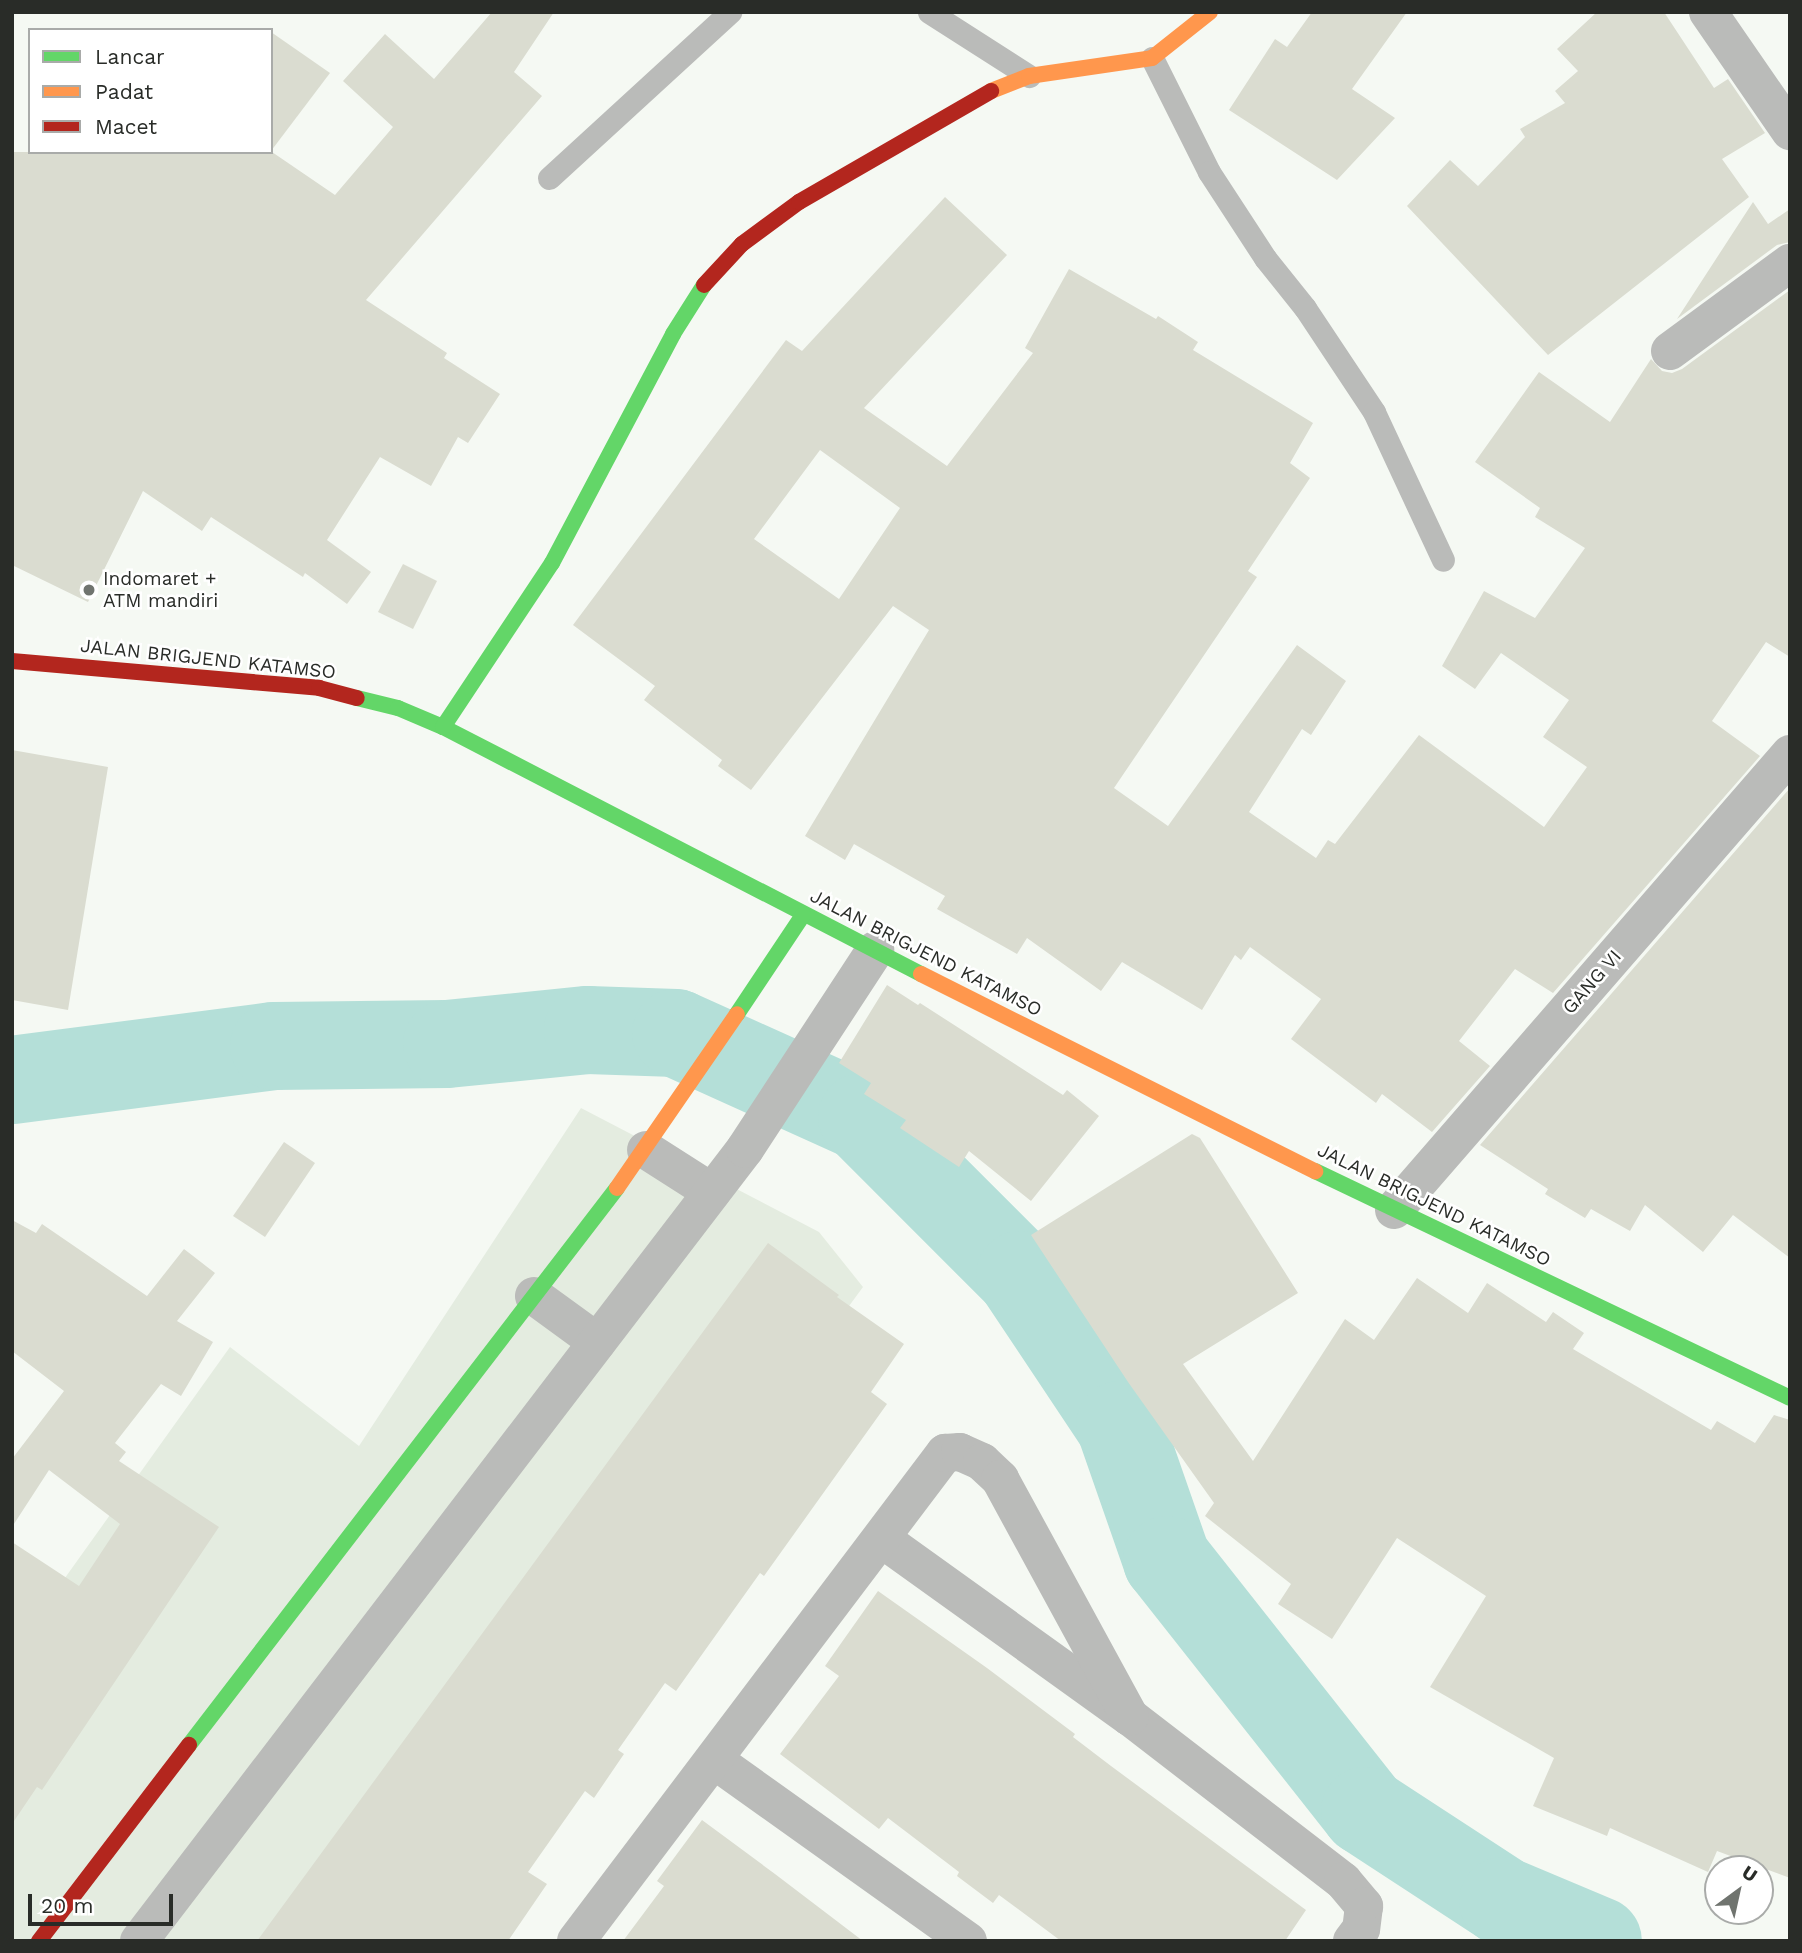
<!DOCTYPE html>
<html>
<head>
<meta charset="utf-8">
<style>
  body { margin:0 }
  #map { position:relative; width:1802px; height:1953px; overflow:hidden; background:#f5f9f3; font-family:"Work Sans",sans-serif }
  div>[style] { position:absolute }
  .built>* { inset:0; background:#e4ece0 }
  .river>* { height:88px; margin:-44px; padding:0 44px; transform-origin:44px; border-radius:44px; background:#b4dfd8 }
  .building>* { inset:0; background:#dadcd0 }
  .lane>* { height:23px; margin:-11.5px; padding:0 11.5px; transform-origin:11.5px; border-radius:11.5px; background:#babbb9 }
  .street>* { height:38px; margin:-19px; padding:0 19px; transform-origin:19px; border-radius:19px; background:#babbb9 }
  .fast>* { height:16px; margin:-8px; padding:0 8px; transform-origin:8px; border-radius:8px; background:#63d668 }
  .slow>* { height:16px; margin:-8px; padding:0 8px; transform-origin:8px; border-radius:8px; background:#ff974d }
  .jam>* { height:16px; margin:-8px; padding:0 8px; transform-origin:8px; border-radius:8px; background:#b3261e }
  .dots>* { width:19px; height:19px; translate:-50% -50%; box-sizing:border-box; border:4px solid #fff; border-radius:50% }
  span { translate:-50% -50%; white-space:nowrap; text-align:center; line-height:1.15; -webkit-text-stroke:5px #fff; paint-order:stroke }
  .poi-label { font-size:19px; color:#292c28 }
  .left { translate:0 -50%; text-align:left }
  .street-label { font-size:19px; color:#292c28 }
  .frame { position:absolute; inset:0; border:14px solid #292c28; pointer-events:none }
  .legend { position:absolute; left:28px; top:28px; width:245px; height:126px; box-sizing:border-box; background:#fff; border:2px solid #a9aba9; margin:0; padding:9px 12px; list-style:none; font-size:21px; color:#292c28 }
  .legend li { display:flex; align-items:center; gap:14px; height:35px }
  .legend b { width:35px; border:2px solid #a9aba9 }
  .north { position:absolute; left:1704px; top:1855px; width:70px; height:70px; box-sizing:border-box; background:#fff; border:2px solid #a9aba9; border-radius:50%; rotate:33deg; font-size:19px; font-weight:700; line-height:28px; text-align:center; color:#292c28 }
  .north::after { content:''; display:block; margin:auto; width:24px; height:32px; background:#70746f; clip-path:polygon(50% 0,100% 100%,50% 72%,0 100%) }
  .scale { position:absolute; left:28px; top:1894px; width:145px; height:32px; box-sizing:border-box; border:4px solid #292c28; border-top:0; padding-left:9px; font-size:21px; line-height:24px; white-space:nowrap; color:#292c28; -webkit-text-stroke:5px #fff; paint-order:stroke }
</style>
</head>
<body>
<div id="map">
  <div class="built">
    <i style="clip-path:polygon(581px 1108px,819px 1232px,863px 1287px,383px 1941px,12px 1941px,12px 1652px,230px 1347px,359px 1446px)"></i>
  </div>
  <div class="river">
    <i style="left:12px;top:1080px;width:264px;rotate:-7.4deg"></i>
    <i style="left:274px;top:1046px;width:173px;rotate:-0.7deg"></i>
    <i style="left:447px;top:1044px;width:142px;rotate:-5.7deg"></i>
    <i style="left:588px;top:1030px;width:88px;rotate:2deg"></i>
    <i style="left:676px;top:1033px;width:204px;rotate:24.3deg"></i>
    <i style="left:862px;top:1117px;width:223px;rotate:45deg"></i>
    <i style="left:1020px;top:1275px;width:180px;rotate:56.3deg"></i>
    <i style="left:1120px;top:1425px;width:143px;rotate:70.8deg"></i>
    <i style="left:1167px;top:1560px;width:320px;rotate:51.7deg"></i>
    <i style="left:1365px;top:1811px;width:165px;rotate:33.1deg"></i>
    <i style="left:1503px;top:1901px;width:103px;rotate:22.8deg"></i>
  </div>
  <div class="building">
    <i style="clip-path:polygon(492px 12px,554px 12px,514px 72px,542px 96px,366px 300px,447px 353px,444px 358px,500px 394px,468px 443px,458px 437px,431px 486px,380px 457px,327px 540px,371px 572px,347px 604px,305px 573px,303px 577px,211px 517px,202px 531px,143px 491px,88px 602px,12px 565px,12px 152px,272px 152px,335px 195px,393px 127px,343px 81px,385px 34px,434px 79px)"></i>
    <i style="clip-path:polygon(1312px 12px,1407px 12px,1352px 89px,1395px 118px,1337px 180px,1229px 110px,1275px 39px,1287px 47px)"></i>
    <i style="clip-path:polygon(1597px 12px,1664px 12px,1714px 88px,1728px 79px,1765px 133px,1722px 159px,1749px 197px,1548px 355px,1407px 206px,1450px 160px,1478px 186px,1525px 137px,1520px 129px,1565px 103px,1555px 91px,1578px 71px,1557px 49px)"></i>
    <i style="clip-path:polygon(271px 32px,330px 73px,271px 151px)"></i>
    <i style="clip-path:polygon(evenodd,945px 197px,1007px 255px,864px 408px,947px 466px,1033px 353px,1025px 348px,1069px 269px,1156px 319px,1158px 316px,1198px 342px,1193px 350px,1313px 423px,1290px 463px,1310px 478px,1248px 571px,1257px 577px,1114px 788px,1168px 826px,1297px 645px,1346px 681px,1311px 735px,1302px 729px,1249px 812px,1316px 858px,1328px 840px,1335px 844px,1419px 735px,1544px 827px,1587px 767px,1543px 737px,1569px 700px,1501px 653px,1475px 689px,1442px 666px,1484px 591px,1535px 618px,1585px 548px,1535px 517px,1540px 508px,1475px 462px,1539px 372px,1610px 422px,1651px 359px,1662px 371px,1672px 373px,1682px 369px,1790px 290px,1790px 657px,1766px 642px,1712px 721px,1760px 756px,1553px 993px,1515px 969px,1459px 1041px,1490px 1066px,1432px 1132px,1382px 1094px,1376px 1103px,1291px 1039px,1321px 999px,1250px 947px,1241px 960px,1235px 955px,1202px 1010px,1122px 962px,1101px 991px,1027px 938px,1017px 954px,937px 909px,945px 896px,854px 844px,845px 860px,805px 836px,929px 630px,893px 606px,751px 790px,718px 766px,722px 760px,644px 700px,655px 686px,573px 625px,786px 340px,802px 351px,945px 197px,820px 450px,900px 508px,839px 599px,754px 539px,820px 450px)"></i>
    <i style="clip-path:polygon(1753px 202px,1768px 224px,1790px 209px,1790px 242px,1777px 245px,1677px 319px)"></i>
    <i style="clip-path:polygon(403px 564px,437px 581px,413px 629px,378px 612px)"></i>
    <i style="clip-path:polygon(12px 750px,108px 767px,68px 1010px,12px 1000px)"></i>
    <i style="clip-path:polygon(1790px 788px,1790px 1258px,1733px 1215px,1703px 1252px,1645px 1205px,1630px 1231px,1591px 1209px,1585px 1218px,1545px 1194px,1548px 1189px,1480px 1145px)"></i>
    <i style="clip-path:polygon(887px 985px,918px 1005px,920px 1003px,1063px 1095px,1067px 1090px,1099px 1116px,1031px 1201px,969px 1151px,959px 1167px,900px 1128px,906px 1120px,864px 1094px,871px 1083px,839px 1063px)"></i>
    <i style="clip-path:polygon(1192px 1134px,1200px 1138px,1298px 1293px,1183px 1364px,1253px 1461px,1345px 1319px,1374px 1340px,1417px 1278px,1468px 1313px,1487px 1283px,1546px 1322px,1553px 1312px,1584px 1333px,1573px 1349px,1711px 1430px,1717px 1421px,1755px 1443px,1774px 1415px,1790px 1420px,1790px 1878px,1717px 1851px,1708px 1872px,1610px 1828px,1607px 1836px,1533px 1806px,1554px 1758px,1430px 1687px,1486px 1596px,1397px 1538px,1332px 1639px,1278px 1604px,1291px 1584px,1205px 1516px,1214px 1503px,1128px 1382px,1031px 1235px)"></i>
    <i style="clip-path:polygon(284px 1142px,315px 1163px,265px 1237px,233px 1216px)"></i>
    <i style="clip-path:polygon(12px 1220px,36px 1233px,42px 1224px,147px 1296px,184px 1249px,215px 1273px,177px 1321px,213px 1342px,181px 1396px,161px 1384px,115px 1443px,126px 1452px,119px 1461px,219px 1527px,42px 1790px,37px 1787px,12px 1824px,12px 1542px,79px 1586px,120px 1524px,49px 1470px,12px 1527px,12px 1459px,64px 1391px,12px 1351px)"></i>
    <i style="clip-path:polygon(768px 1243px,839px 1295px,837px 1297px,904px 1344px,871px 1392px,887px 1404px,764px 1576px,760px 1573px,676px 1691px,665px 1683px,618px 1750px,624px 1754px,594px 1798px,585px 1791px,528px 1872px,547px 1884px,508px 1941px,257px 1941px)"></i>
    <i style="clip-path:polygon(878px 1591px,987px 1668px,1075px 1734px,1073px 1737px,1111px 1766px,1306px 1910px,1285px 1941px,1061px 1941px,999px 1895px,993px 1903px,957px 1876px,959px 1872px,888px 1818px,879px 1829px,780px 1754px,839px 1676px,825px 1666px)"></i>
    <i style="clip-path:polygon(702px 1820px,775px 1874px,863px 1941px,623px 1941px,664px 1886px,657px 1881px)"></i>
  </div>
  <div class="lane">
    <i style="left:929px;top:12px;width:119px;rotate:32.6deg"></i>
    <i style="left:1152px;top:58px;width:127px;rotate:63.4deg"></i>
    <i style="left:1209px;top:172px;width:103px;rotate:56.9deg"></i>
    <i style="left:1265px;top:258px;width:64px;rotate:51.3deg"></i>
    <i style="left:1305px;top:308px;width:125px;rotate:56.4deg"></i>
    <i style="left:1374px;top:412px;width:163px;rotate:65deg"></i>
    <i style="left:549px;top:178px;width:246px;rotate:-42.5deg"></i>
  </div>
  <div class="street">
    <i style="left:1708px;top:12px;width:145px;rotate:55.4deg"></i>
    <i style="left:1670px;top:351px;width:149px;rotate:-36.3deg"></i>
    <i style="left:646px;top:1150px;width:78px;rotate:32.5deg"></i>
    <i style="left:1394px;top:1210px;width:604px;rotate:-49.03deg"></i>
    <i style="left:534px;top:1296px;width:78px;rotate:36.1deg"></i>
    <i style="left:882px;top:1539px;width:305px;rotate:35.7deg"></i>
    <i style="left:1130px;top:1717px;width:269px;rotate:37.6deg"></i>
    <i style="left:1343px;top:1881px;width:33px;rotate:50deg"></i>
    <i style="left:1364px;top:1906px;width:23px;rotate:97deg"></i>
    <i style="left:1361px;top:1929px;width:15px;rotate:127deg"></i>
    <i style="left:714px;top:1760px;width:312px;rotate:35.5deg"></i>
    <i style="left:139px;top:1941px;width:997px;rotate:-52.58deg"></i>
    <i style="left:745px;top:1149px;width:238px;rotate:-56.8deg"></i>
    <i style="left:576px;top:1941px;width:612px;rotate:-52.91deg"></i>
    <i style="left:945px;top:1453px;width:15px;rotate:-4deg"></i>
    <i style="left:960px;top:1452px;width:24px;rotate:24deg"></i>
    <i style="left:982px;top:1462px;width:25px;rotate:43deg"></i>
    <i style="left:1000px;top:1479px;width:271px;rotate:61.4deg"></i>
  </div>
  <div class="fast">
    <i style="left:357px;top:698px;width:42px;rotate:13.7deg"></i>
    <i style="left:398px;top:708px;width:49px;rotate:22.9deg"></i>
    <i style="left:443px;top:727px;width:538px;rotate:27.33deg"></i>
    <i style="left:443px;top:727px;width:197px;rotate:-56.4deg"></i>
    <i style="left:552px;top:563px;width:259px;rotate:-62.1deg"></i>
    <i style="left:673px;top:334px;width:58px;rotate:-57.7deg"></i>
    <i style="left:737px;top:1014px;width:119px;rotate:-56.3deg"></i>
    <i style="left:1315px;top:1171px;width:526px;rotate:25.54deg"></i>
    <i style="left:189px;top:1745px;width:702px;rotate:-52.46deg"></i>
  </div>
  <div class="slow">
    <i style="left:991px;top:91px;width:41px;rotate:-21.5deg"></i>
    <i style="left:1029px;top:76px;width:124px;rotate:-8.3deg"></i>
    <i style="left:1152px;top:58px;width:74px;rotate:-38.4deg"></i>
    <i style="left:921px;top:974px;width:441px;rotate:26.6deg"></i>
    <i style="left:617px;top:1188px;width:211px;rotate:-55.4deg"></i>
  </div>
  <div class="jam">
    <i style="left:704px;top:285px;width:56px;rotate:-47.2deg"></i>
    <i style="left:742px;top:244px;width:71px;rotate:-36.4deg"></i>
    <i style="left:799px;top:202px;width:222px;rotate:-30deg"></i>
    <i style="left:12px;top:661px;width:308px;rotate:5deg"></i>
    <i style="left:319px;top:688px;width:39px;rotate:15deg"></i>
    <i style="left:39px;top:1941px;width:247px;rotate:-52.6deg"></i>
  </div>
  <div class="dots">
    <i style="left:89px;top:590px;background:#70746f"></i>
  </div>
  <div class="poi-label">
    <span class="left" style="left:103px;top:590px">Indomaret +<br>ATM mandiri</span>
  </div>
  <div class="street-label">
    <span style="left:208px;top:659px;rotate:6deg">JALAN BRIGJEND KATAMSO</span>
    <span style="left:926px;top:953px;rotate:27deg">JALAN BRIGJEND KATAMSO</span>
    <span style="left:1592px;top:982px;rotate:-49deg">GANG VI</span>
    <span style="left:1434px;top:1205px;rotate:26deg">JALAN BRIGJEND KATAMSO</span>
  </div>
  <div class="frame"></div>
  <ul class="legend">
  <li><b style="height:9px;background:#63d668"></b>Lancar</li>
  <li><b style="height:9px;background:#ff974d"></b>Padat</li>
  <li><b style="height:9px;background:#b3261e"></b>Macet</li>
  </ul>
  <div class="north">U</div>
  <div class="scale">20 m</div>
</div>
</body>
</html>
